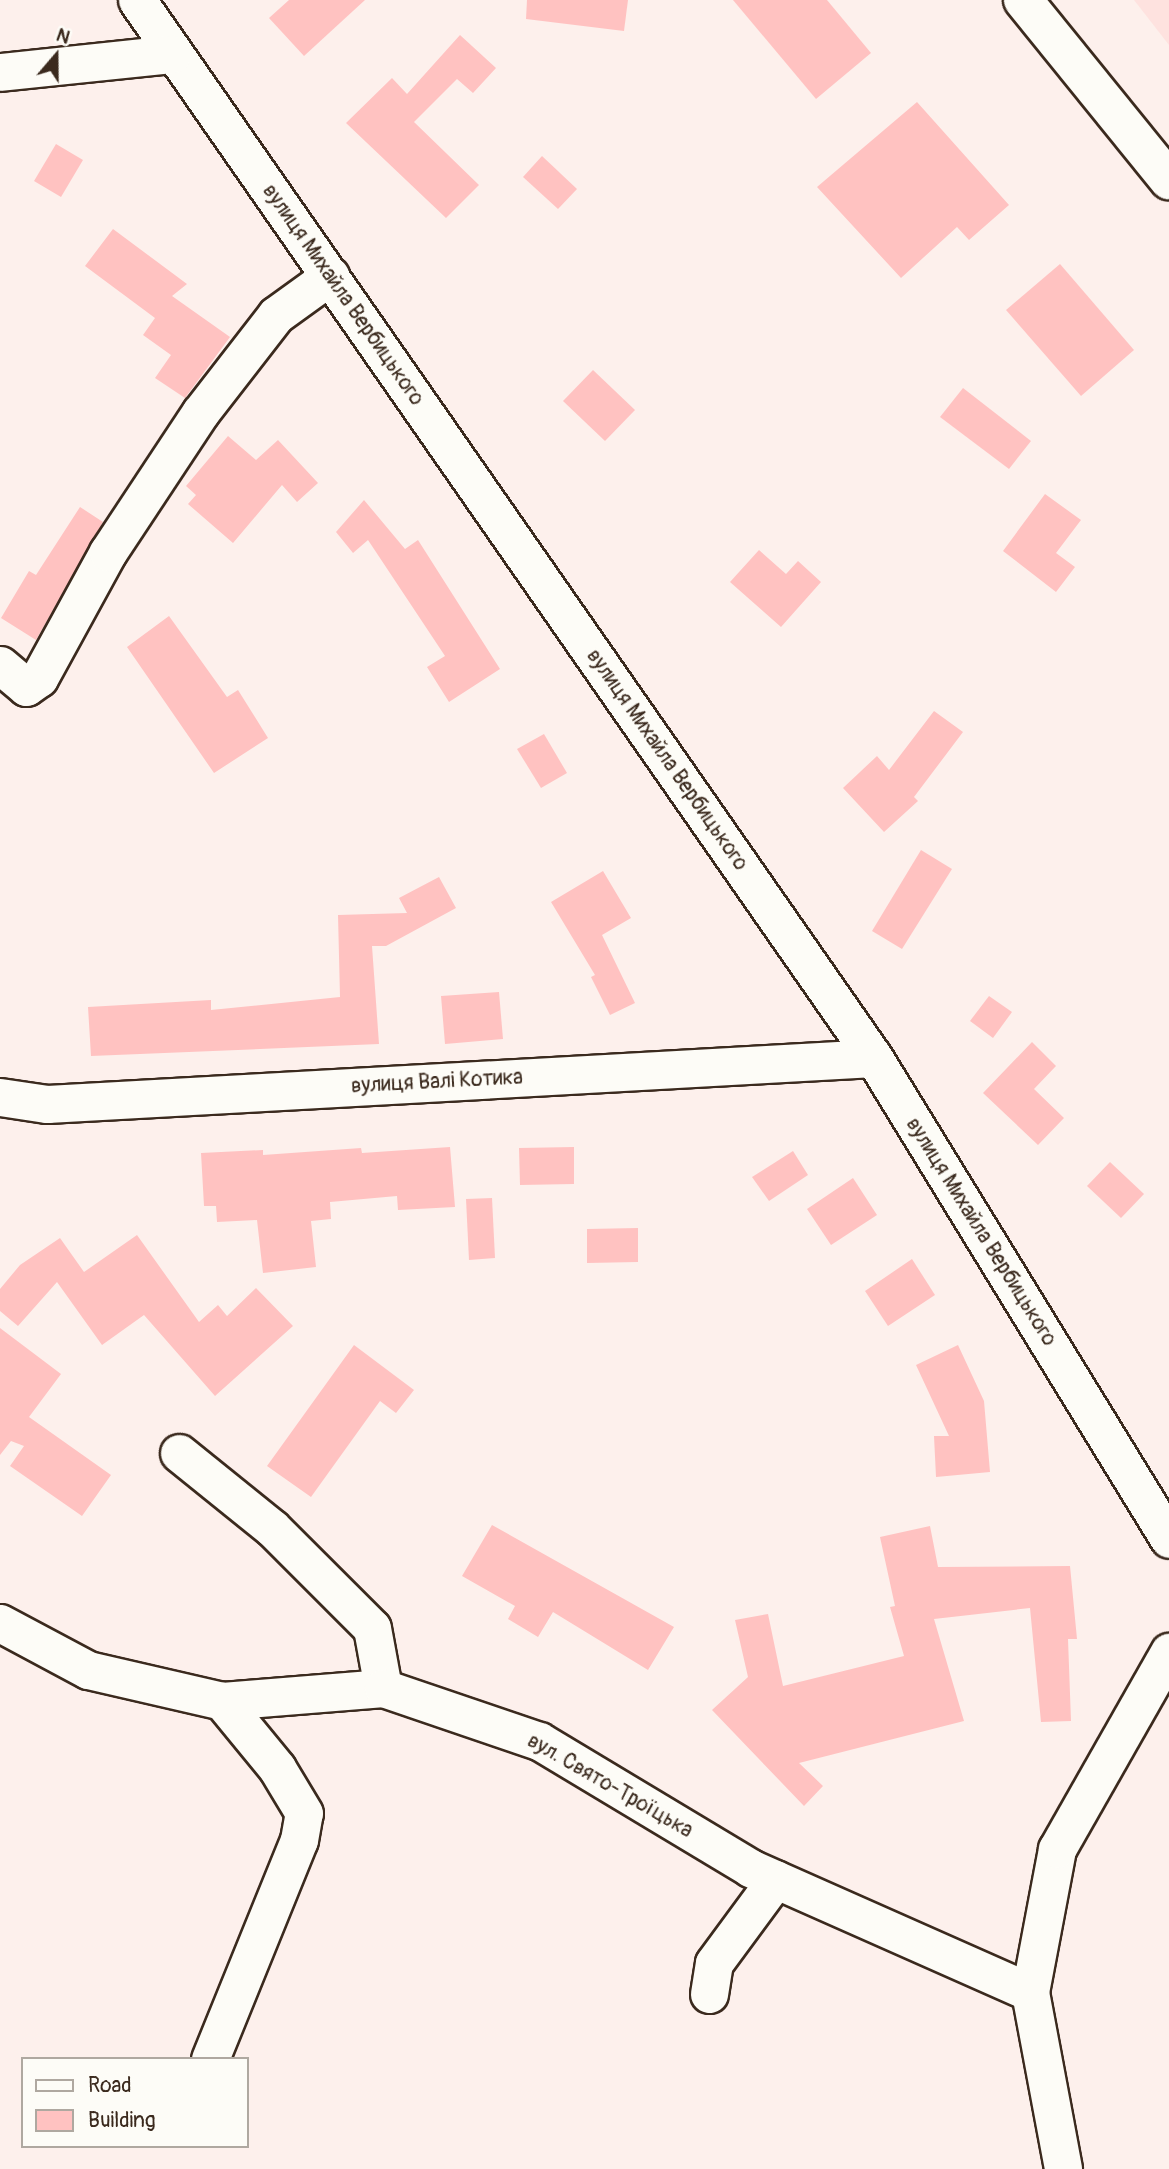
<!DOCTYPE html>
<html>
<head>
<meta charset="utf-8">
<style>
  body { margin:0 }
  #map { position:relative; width:1169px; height:2169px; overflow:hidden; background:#fdf0ec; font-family:Pangolin,sans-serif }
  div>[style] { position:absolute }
  .built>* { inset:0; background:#fee2df }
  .building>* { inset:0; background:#ffc2c1 }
  .roads { filter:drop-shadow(2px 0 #3b2a1e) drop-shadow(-2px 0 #3b2a1e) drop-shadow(0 2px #3b2a1e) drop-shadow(0 -2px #3b2a1e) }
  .minor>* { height:37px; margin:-18.5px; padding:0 18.5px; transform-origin:18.5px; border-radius:18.5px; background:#fdfcf7 }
  .tertiary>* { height:38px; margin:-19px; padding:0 19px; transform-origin:19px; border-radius:19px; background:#fdfcf7 }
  span { translate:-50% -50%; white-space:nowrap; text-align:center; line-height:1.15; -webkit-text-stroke:5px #fdfcf7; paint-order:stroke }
  .street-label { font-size:21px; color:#3b2a1e }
  .legend { position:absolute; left:21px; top:2057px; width:228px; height:91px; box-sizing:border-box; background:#fdfcf7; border:2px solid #afa8a0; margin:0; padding:9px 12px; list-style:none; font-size:21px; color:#3b2a1e }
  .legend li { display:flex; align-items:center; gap:14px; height:35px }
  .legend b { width:35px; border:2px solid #afa8a0 }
  .north { position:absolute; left:21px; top:21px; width:70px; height:70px; -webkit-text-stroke:5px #fdfcf7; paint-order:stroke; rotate:20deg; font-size:19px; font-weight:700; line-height:28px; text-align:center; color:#3b2a1e }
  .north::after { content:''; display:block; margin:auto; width:24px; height:32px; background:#3b2a1e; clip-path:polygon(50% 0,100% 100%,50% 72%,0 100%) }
</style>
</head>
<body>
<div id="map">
  <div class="built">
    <i style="clip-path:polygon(1134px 0,1169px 0,1169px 45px)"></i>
  </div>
  <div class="building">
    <i style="clip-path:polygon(289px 0,365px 0,304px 56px,269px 18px)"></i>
    <i style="clip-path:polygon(527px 0,628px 0,624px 31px,526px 19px)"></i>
    <i style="clip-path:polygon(733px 0,827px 0,871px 53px,816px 99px)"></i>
    <i style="clip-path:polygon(460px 35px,496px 68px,473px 93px,457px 79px,414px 122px,479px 185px,446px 218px,346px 123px,392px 78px,407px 94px)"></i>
    <i style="clip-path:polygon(917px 102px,1009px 205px,969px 240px,957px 227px,901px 278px,817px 187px)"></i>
    <i style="clip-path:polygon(56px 144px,83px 160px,61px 197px,34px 181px)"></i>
    <i style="clip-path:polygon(542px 156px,577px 189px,558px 209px,523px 177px)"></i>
    <i style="clip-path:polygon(113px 229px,187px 284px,172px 296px,230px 337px,185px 398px,155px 378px,171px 355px,143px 335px,155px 318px,85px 266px)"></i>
    <i style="clip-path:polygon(1060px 264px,1134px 350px,1081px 396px,1006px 310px)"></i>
    <i style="clip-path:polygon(593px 370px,635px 410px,605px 441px,563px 401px)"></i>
    <i style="clip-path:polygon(963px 388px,1031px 441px,1009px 469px,940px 417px)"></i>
    <i style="clip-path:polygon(228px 436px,256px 460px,278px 440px,318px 483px,297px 502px,282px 485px,233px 543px,188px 504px,196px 495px,186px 486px)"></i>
    <i style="clip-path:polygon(1045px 494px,1081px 520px,1056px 553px,1075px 567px,1056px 592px,1003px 551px)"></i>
    <i style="clip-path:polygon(364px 500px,405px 549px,418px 540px,500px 669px,449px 702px,427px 667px,445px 656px,368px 540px,353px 553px,336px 532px)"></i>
    <i style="clip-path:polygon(80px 507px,103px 522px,36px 640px,1px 618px,29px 571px,36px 575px)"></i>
    <i style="clip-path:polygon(759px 550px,786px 574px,798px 561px,821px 582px,781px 627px,730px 582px)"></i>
    <i style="clip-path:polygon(169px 616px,227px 697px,238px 690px,268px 738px,214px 773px,127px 647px)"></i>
    <i style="clip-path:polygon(934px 711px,963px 732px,914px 797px,918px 801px,884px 832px,843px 788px,877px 756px,889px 770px)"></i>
    <i style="clip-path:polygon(544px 734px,567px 773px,541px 788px,517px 749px)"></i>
    <i style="clip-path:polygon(921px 850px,952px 869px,902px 949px,872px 931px)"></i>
    <i style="clip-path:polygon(603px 871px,631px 918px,602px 935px,635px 1003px,610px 1015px,591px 977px,595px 975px,551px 902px)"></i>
    <i style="clip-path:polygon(439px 877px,456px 908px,386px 946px,372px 946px,379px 1044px,91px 1056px,88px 1007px,211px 1000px,211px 1010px,340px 997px,338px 915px,407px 913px,399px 898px)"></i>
    <i style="clip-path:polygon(499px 992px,503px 1039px,445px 1044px,441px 996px)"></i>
    <i style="clip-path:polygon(989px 996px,1012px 1012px,993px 1038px,970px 1021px)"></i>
    <i style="clip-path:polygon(1032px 1042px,1056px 1066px,1034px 1089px,1064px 1118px,1038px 1145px,983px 1093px)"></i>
    <i style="clip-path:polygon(450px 1147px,455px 1207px,398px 1210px,397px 1196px,330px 1202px,331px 1219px,311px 1221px,316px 1267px,263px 1273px,257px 1220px,217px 1222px,216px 1206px,204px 1206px,201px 1153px,263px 1150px,263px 1155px,361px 1148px,362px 1153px)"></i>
    <i style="clip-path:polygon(574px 1147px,574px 1184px,520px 1185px,519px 1148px)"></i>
    <i style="clip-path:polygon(793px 1151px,808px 1175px,769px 1201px,752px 1177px)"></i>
    <i style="clip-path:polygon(1110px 1162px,1144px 1194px,1121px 1218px,1087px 1186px)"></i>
    <i style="clip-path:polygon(853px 1178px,877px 1215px,831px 1245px,807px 1209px)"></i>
    <i style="clip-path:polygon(492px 1198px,495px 1258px,469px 1260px,466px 1199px)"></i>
    <i style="clip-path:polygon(638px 1228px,638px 1262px,587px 1263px,587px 1229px)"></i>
    <i style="clip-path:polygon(137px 1235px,199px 1322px,218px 1305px,227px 1316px,256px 1288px,293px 1326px,215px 1396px,144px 1315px,102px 1345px,57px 1282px,18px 1326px,0 1311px,0 1289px,20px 1265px,60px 1238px,84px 1272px)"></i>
    <i style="clip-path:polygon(912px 1259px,935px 1295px,888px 1326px,865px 1291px)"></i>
    <i style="clip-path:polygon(0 1328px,61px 1374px,29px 1417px,111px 1475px,82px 1516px,10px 1466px,24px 1446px,11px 1441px,0 1455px)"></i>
    <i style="clip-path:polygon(354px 1345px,414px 1390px,396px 1413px,380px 1401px,311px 1497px,267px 1466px)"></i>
    <i style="clip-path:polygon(958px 1345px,984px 1401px,990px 1472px,936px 1477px,934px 1436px,949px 1436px,916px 1365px)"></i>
    <i style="clip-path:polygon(492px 1525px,674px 1627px,648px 1670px,553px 1612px,538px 1637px,508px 1619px,515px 1606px,462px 1576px)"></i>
    <i style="clip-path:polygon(930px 1526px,938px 1567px,1070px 1566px,1077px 1639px,1068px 1639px,1071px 1721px,1041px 1722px,1030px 1608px,934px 1619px,964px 1721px,799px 1763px,823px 1786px,804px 1806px,712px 1710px,748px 1677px,735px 1620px,768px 1614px,783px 1686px,904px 1656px,890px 1607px,895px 1606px,880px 1537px)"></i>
  </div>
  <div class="roads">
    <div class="minor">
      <i style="left:137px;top:0;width:1289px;rotate:55.14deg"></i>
      <i style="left:874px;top:1058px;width:564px;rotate:58.48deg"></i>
      <i style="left:0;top:72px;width:173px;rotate:-6deg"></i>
      <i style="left:0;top:665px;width:34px;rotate:40deg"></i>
      <i style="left:26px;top:687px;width:16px;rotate:-35deg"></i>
      <i style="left:39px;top:678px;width:144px;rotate:-61.3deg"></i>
      <i style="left:108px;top:552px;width:167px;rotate:-56.5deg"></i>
      <i style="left:200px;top:413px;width:124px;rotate:-52.2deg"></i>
      <i style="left:276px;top:315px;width:67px;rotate:-35.8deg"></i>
      <i style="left:0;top:1097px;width:48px;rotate:8.5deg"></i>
      <i style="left:47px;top:1104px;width:828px;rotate:-3.18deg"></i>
      <i style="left:179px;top:1453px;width:119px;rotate:38.9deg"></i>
      <i style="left:272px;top:1528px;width:141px;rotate:45deg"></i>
      <i style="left:372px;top:1628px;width:61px;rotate:79.6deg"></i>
      <i style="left:0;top:1623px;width:100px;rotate:28.1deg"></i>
      <i style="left:88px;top:1670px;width:138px;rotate:13deg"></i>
      <i style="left:222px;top:1701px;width:162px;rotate:-4.6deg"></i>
      <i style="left:383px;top:1688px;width:165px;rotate:18.8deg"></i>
      <i style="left:539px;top:1741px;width:246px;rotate:31deg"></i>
      <i style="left:750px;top:1868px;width:306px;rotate:23.9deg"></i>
      <i style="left:1030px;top:1992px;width:180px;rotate:79.4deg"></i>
      <i style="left:1030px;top:1992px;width:146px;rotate:-79.3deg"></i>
      <i style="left:1057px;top:1849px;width:227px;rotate:-60.4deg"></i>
      <i style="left:709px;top:1994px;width:31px;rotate:-81deg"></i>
      <i style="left:714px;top:1963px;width:104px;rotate:-53.6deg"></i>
      <i style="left:210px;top:2059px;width:236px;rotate:-67.9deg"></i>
      <i style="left:299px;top:1840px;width:27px;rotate:-80deg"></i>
      <i style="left:304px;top:1813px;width:52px;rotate:-121deg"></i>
      <i style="left:277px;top:1768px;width:87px;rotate:-129.4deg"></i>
    </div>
    <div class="tertiary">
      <i style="left:1023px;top:0;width:232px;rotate:51deg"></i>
    </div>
  </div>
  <div class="street-label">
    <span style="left:343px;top:295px;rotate:55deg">вулиця Михайла Вербицького</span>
    <span style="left:667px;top:760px;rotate:55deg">вулиця Михайла Вербицького</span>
    <span style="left:437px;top:1082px;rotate:-3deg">вулиця Валі Котика</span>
    <span style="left:981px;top:1232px;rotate:58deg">вулиця Михайла Вербицького</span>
    <span style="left:610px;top:1786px;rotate:30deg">вул. Свято-Троїцька</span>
  </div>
  <ul class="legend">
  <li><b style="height:9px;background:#fdfcf7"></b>Road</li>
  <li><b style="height:19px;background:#ffc2c1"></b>Building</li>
  </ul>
  <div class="north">N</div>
</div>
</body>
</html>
